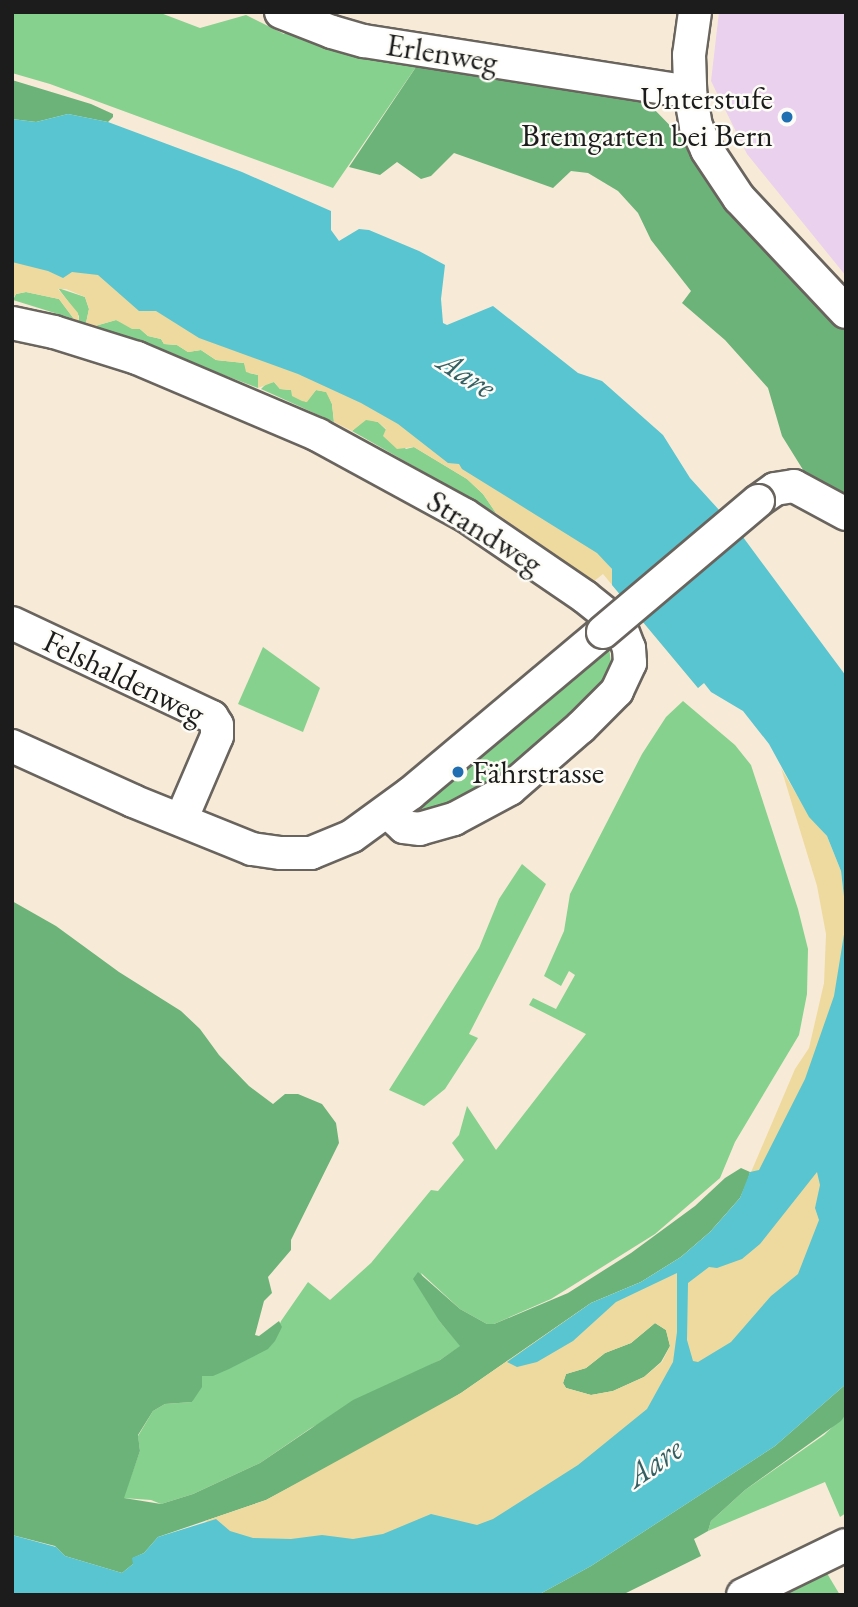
<!DOCTYPE html>
<html>
<head>
<meta charset="utf-8">
<style>
  body { margin:0 }
  #map { position:relative; width:858px; height:1607px; overflow:hidden; background:#f7ebd8; font-family:"EB Garamond",serif }
  div>[style] { position:absolute }
  .built>* { inset:0; background:#ead1ed }
  .green>* { inset:0; background:#86d18e }
  .forest>* { inset:0; background:#6cb379 }
  .sand>* { inset:0; background:#eeda9e }
  .water>* { inset:0; background:#58c5d1 }
  .roads { filter:drop-shadow(2px 0 #69645e) drop-shadow(-2px 0 #69645e) drop-shadow(0 2px #69645e) drop-shadow(0 -2px #69645e) }
  .minor>* { height:32px; margin:-16px; padding:0 16px; transform-origin:16px; border-radius:16px; background:#fff }
  .bridges { filter:drop-shadow(2px 0 #69645e) drop-shadow(-2px 0 #69645e) drop-shadow(0 2px #69645e) drop-shadow(0 -2px #69645e) }
  .minor-bridge>* { height:32px; margin:-16px; padding:0 16px; transform-origin:16px; border-radius:16px; background:#fff }
  .dots>* { width:19px; height:19px; translate:-50% -50%; box-sizing:border-box; border:4px solid #fdfcf7; border-radius:50% }
  span { translate:-50% -50%; white-space:nowrap; text-align:center; line-height:1.15; -webkit-text-stroke:5px #fdfcf7; paint-order:stroke }
  .street-label { font-size:32px; color:#1c1c1c }
  .poi-label { font-size:32px; color:#1c1c1c }
  .right { translate:-100% -50%; text-align:right }
  .left { translate:0 -50%; text-align:left }
  .water-label { font-size:33px; color:#346064; font-style:italic }
  .frame { position:absolute; inset:0; border:14px solid #1c1c1c; pointer-events:none }
</style>
</head>
<body>
<div id="map">
  <div class="built">
    <i style="clip-path:polygon(719px 12px,846px 12px,846px 276px,747px 154px,711px 81px)"></i>
  </div>
  <div class="green">
    <i style="clip-path:polygon(12px 12px,158px 12px,200px 28px,246px 15px,284px 34px,291px 27px,420px 61px,333px 188px,50px 84px,12px 73px)"></i>
    <i style="clip-path:polygon(58px 288px,85px 297px,89px 309px,86px 323px,79px 321px,79px 316px)"></i>
    <i style="clip-path:polygon(26px 292px,59px 299px,74px 319px,13px 300px,16px 294px)"></i>
    <i style="clip-path:polygon(116px 320px,140px 329px,148px 336px,161px 339px,164px 344px,177px 345px,188px 352px,201px 350px,216px 360px,244px 363px,249px 373px,258px 375px,258px 388px,95px 326px)"></i>
    <i style="clip-path:polygon(274px 382px,280px 389px,291px 390px,306px 402px,316px 390px,327px 392px,332px 404px,334px 422px,261px 389px,267px 383px)"></i>
    <i style="clip-path:polygon(366px 419px,378px 422px,406px 449px,414px 447px,467px 479px,483px 494px,496px 513px,352px 431px)"></i>
    <i style="clip-path:polygon(263px 647px,320px 688px,303px 732px,238px 704px)"></i>
    <i style="clip-path:polygon(609px 647px,611px 663px,617px 669px,517px 771px,419px 821px,421px 807px)"></i>
    <i style="clip-path:polygon(683px 701px,735px 745px,751px 765px,798px 909px,808px 949px,807px 994px,799px 1035px,735px 1142px,720px 1178px,655px 1234px,551px 1299px,494px 1324px,487px 1324px,460px 1309px,421px 1273px,440px 1322px,461px 1346px,440px 1360px,311px 1428px,260px 1463px,193px 1494px,161px 1504px,151px 1500px,123px 1498px,140px 1451px,138px 1436px,153px 1411px,165px 1404px,192px 1402px,202px 1376px,275px 1336px,281px 1321px,308px 1282px,330px 1300px,371px 1263px,431px 1190px,438px 1191px,464px 1160px,452px 1143px,459px 1135px,467px 1106px,496px 1150px,586px 1034px,529px 1005px,533px 998px,556px 1009px,575px 975px,569px 971px,561px 986px,544px 976px,564px 931px,570px 894px,642px 754px,666px 717px)"></i>
    <i style="clip-path:polygon(522px 864px,546px 884px,469px 1034px,478px 1038px,445px 1089px,424px 1106px,389px 1090px,479px 948px,499px 899px)"></i>
    <i style="clip-path:polygon(846px 1414px,846px 1513px,840px 1517px,825px 1482px,708px 1531px,711px 1521px,745px 1490px,824px 1435px)"></i>
    <i style="clip-path:polygon(822px 1565px,840px 1595px,760px 1595px)"></i>
  </div>
  <div class="forest">
    <i style="clip-path:polygon(420px 61px,626px 95px,650px 105px,686px 142px,715px 188px,846px 330px,846px 497px,805px 473px,782px 436px,768px 388px,725px 340px,682px 303px,691px 291px,651px 240px,638px 213px,618px 191px,588px 173px,571px 171px,553px 188px,454px 153px,431px 176px,421px 179px,397px 162px,380px 175px,349px 167px)"></i>
    <i style="clip-path:polygon(12px 80px,91px 104px,113px 114px,113px 117px,108px 122px,68px 114px,36px 122px,12px 119px)"></i>
    <i style="clip-path:polygon(12px 901px,56px 926px,119px 972px,181px 1011px,200px 1029px,219px 1055px,249px 1086px,273px 1104px,285px 1094px,298px 1094px,322px 1104px,336px 1123px,339px 1143px,291px 1240px,291px 1250px,268px 1277px,272px 1293px,264px 1301px,255px 1335px,259px 1336px,279px 1321px,282px 1327px,275px 1341px,268px 1349px,229px 1369px,213px 1376px,202px 1376px,202px 1387px,192px 1402px,165px 1404px,153px 1411px,138px 1435px,140px 1451px,124px 1498px,161px 1504px,193px 1494px,260px 1463px,353px 1400px,440px 1360px,460px 1346px,440px 1322px,413px 1279px,418px 1272px,460px 1309px,487px 1324px,494px 1324px,568px 1293px,631px 1253px,695px 1206px,725px 1178px,741px 1168px,750px 1172px,746px 1186px,740px 1198px,710px 1232px,681px 1257px,641px 1282px,591px 1303px,461px 1393px,408px 1425px,266px 1500px,158px 1537px,144px 1553px,133px 1558px,133px 1564px,122px 1573px,65px 1556px,55px 1546px,12px 1535px)"></i>
    <i style="clip-path:polygon(655px 1323px,666px 1330px,670px 1346px,661px 1362px,644px 1377px,613px 1391px,591px 1395px,566px 1388px,563px 1383px,566px 1374px,586px 1368px,605px 1353px,631px 1343px)"></i>
    <i style="clip-path:polygon(846px 1384px,846px 1414px,841px 1421px,745px 1490px,711px 1521px,708px 1531px,694px 1539px,701px 1556px,622px 1595px,538px 1595px,591px 1566px,775px 1446px)"></i>
  </div>
  <div class="sand">
    <i style="clip-path:polygon(12px 238px,153px 278px,582px 532px,711px 692px,704px 683px,698px 688px,603px 574px,593px 582px,496px 513px,483px 494px,467px 479px,414px 447px,397px 449px,383px 436px,386px 429px,378px 422px,366px 420px,352px 431px,334px 422px,332px 404px,326px 392px,316px 390px,307px 402px,302px 401px,292px 396px,291px 390px,280px 389px,274px 382px,258px 388px,258px 375px,246px 372px,244px 363px,216px 360px,201px 350px,188px 352px,177px 345px,164px 344px,161px 339px,148px 336px,140px 329px,132px 329px,116px 320px,95px 326px,86px 323px,89px 309px,85px 297px,66px 289px,58px 289px,78px 313px,79px 321px,74px 319px,59px 299px,26px 292px,16px 294px,12px 300px)"></i>
    <i style="clip-path:polygon(evenodd,781px 768px,810px 817px,827px 836px,841px 871px,846px 914px,846px 1087px,813px 1285px,599px 1458px,491px 1528px,381px 1543px,260px 1546px,205px 1521px,266px 1500px,461px 1393px,591px 1303px,641px 1282px,681px 1257px,710px 1232px,740px 1198px,795px 1069px,809px 1048px,824px 983px,826px 934px,817px 886px,781px 768px,655px 1323px,666px 1330px,670px 1346px,662px 1362px,644px 1377px,613px 1391px,591px 1395px,566px 1388px,563px 1383px,566px 1374px,586px 1368px,605px 1353px,631px 1343px,655px 1323px)"></i>
  </div>
  <div class="water">
    <i style="clip-path:polygon(68px 114px,108px 122px,242px 172px,331px 211px,331px 230px,339px 241px,359px 229px,369px 230px,419px 251px,445px 265px,441px 299px,443px 323px,447px 325px,493px 306px,578px 373px,602px 381px,663px 435px,690px 478px,740px 533px,846px 676px,846px 914px,841px 871px,827px 836px,809px 817px,769px 744px,743px 711px,711px 692px,704px 683px,698px 688px,612px 585px,612px 569px,597px 553px,462px 469px,459px 464px,448px 463px,398px 424px,361px 403px,298px 374px,199px 338px,156px 311px,139px 311px,98px 275px,72px 272px,63px 278px,48px 271px,12px 262px,12px 119px,36px 122px)"></i>
    <i style="clip-path:polygon(evenodd,846px 922px,846px 1384px,775px 1446px,591px 1566px,538px 1595px,12px 1595px,12px 1535px,56px 1547px,65px 1556px,122px 1573px,133px 1564px,132px 1558px,144px 1553px,158px 1537px,216px 1519px,230px 1531px,253px 1538px,291px 1539px,322px 1535px,353px 1539px,383px 1534px,431px 1514px,477px 1525px,493px 1519px,578px 1465px,647px 1409px,673px 1362px,677px 1332px,677px 1273px,616px 1302px,573px 1341px,537px 1362px,517px 1367px,507px 1362px,591px 1303px,641px 1282px,681px 1257px,710px 1232px,740px 1198px,750px 1172px,759px 1170px,805px 1079px,834px 996px,846px 922px,817px 1172px,820px 1185px,815px 1208px,819px 1220px,798px 1274px,771px 1296px,731px 1342px,698px 1362px,693px 1361px,687px 1340px,688px 1283px,709px 1267px,717px 1268px,742px 1259px,760px 1244px,817px 1172px)"></i>
  </div>
  <div class="roads">
    <div class="minor">
      <i style="left:281px;top:12px;width:55px;rotate:21.4deg"></i>
      <i style="left:332px;top:32px;width:33px;rotate:16deg"></i>
      <i style="left:364px;top:41px;width:330px;rotate:8.9deg"></i>
      <i style="left:695px;top:12px;width:43px;rotate:97.9deg"></i>
      <i style="left:689px;top:55px;width:37px;rotate:88deg"></i>
      <i style="left:690px;top:92px;width:35px;rotate:80deg"></i>
      <i style="left:696px;top:126px;width:26px;rotate:65deg"></i>
      <i style="left:707px;top:150px;width:58px;rotate:56.3deg"></i>
      <i style="left:739px;top:198px;width:156px;rotate:46.8deg"></i>
      <i style="left:12px;top:323px;width:43px;rotate:12.1deg"></i>
      <i style="left:54px;top:332px;width:87px;rotate:17.4deg"></i>
      <i style="left:137px;top:358px;width:197px;rotate:23deg"></i>
      <i style="left:318px;top:435px;width:167px;rotate:28.6deg"></i>
      <i style="left:465px;top:515px;width:145px;rotate:34.3deg"></i>
      <i style="left:585px;top:597px;width:45px;rotate:38.7deg"></i>
      <i style="left:620px;top:625px;width:25px;rotate:69deg"></i>
      <i style="left:629px;top:648px;width:15px;rotate:86deg"></i>
      <i style="left:630px;top:663px;width:31px;rotate:115deg"></i>
      <i style="left:617px;top:691px;width:51px;rotate:135deg"></i>
      <i style="left:581px;top:727px;width:94px;rotate:138.9deg"></i>
      <i style="left:510px;top:789px;width:64px;rotate:151.8deg"></i>
      <i style="left:454px;top:819px;width:35px;rotate:164deg"></i>
      <i style="left:420px;top:829px;width:16px;rotate:-173deg"></i>
      <i style="left:404px;top:827px;width:23px;rotate:-137deg"></i>
      <i style="left:758px;top:501px;width:21px;rotate:-35deg"></i>
      <i style="left:775px;top:489px;width:19px;rotate:-9deg"></i>
      <i style="left:794px;top:486px;width:59px;rotate:28.3deg"></i>
      <i style="left:12px;top:623px;width:221px;rotate:25.2deg"></i>
      <i style="left:212px;top:717px;width:9px;rotate:58deg"></i>
      <i style="left:217px;top:725px;width:11px;rotate:90deg"></i>
      <i style="left:217px;top:736px;width:91px;rotate:113.2deg"></i>
      <i style="left:12px;top:746px;width:133px;rotate:24.4deg"></i>
      <i style="left:133px;top:801px;width:128px;rotate:22deg"></i>
      <i style="left:252px;top:849px;width:29px;rotate:8deg"></i>
      <i style="left:281px;top:853px;width:30px"></i>
      <i style="left:311px;top:853px;width:44px;rotate:-22.5deg"></i>
      <i style="left:352px;top:836px;width:73px;rotate:-36.1deg"></i>
      <i style="left:411px;top:793px;width:251px;rotate:-40deg"></i>
      <i style="left:743px;top:1595px;width:114px;rotate:-25.9deg"></i>
    </div>
  </div>
  <div class="bridges">
    <div class="minor-bridge">
      <i style="left:603px;top:632px;width:203px;rotate:-40.2deg"></i>
    </div>
  </div>
  <div class="dots">
    <i style="left:787px;top:117px;background:#1f6fb2"></i>
    <i style="left:458px;top:772px;background:#1f6fb2"></i>
  </div>
  <div class="street-label">
    <span style="left:442px;top:53px;rotate:9deg">Erlenweg</span>
    <span style="left:485px;top:532px;rotate:32deg">Strandweg</span>
    <span style="left:124px;top:677px;rotate:26deg">Felshaldenweg</span>
  </div>
  <div class="poi-label">
    <span class="right" style="left:773px;top:117px">Unterstufe<br>Bremgarten bei Bern</span>
    <span class="left" style="left:472px;top:772px">Fährstrasse</span>
  </div>
  <div class="water-label">
    <span style="left:467px;top:374px;rotate:33deg">Aare</span>
    <span style="left:654px;top:1462px;rotate:-35deg">Aare</span>
  </div>
  <div class="frame"></div>
</div>
</body>
</html>
